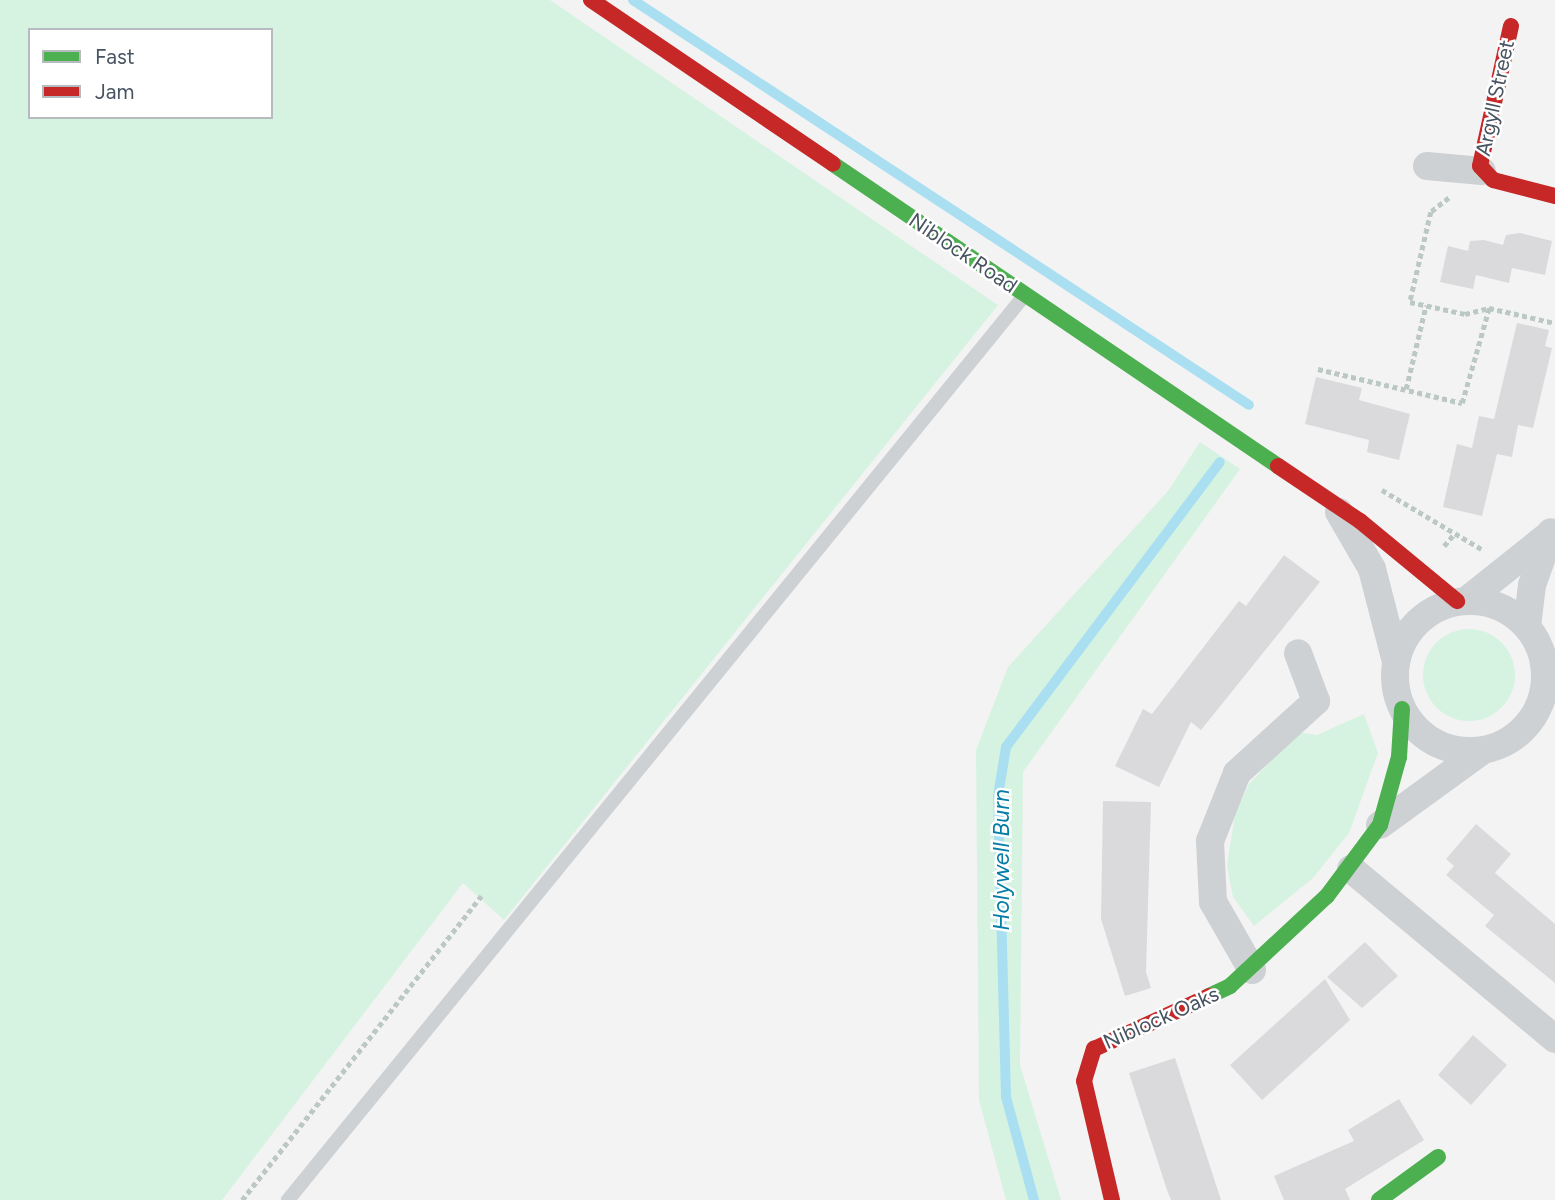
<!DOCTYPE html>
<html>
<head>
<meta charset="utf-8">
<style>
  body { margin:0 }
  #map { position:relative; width:1555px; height:1200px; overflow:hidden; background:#f3f3f3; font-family:Figtree,sans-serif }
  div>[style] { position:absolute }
  .green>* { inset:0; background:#d6f3e2 }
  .round { border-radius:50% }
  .stream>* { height:10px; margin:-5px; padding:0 5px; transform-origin:5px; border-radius:5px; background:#aadff2 }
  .building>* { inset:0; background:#dadadc }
  .path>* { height:4.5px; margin-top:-2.25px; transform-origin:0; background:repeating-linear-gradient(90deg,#bbc8c4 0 5px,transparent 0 8.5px) }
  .lane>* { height:14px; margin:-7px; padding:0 7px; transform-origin:7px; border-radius:7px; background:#ced1d4 }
  .street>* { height:28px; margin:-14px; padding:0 14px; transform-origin:14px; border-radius:14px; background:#ced1d4 }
  .street>.ring { margin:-14px; padding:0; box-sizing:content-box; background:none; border:28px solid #ced1d4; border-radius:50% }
  .fast>* { height:16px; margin:-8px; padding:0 8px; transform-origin:8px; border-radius:8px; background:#4caf50 }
  .jam>* { height:16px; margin:-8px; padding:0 8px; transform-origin:8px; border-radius:8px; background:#c62828 }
  span { translate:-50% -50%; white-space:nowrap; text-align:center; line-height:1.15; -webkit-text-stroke:5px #fff; paint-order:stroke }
  .street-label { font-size:21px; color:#485461 }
  .water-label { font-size:23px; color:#057ea7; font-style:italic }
  .legend { position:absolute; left:28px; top:28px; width:245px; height:91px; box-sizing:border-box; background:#fff; border:2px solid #b6bbc0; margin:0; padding:9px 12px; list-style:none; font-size:21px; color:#485461 }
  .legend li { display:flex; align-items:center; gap:14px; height:35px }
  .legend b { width:35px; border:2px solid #b6bbc0 }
</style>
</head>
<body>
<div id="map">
  <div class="green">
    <i style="clip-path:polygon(evenodd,0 0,550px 0,998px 305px,504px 920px,463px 883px,222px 1200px,0 1200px,0 0,30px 30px,271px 30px,271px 117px,30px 117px,30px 30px)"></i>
    <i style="clip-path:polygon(1200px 442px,1240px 469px,1023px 772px,1020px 1065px,1061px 1200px,1006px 1200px,979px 1100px,976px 750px,1008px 667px,1168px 491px)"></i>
    <i class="round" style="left:1423px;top:629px;width:92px;height:92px"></i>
    <i style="clip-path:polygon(1364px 714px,1378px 753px,1349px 833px,1313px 878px,1254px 926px,1233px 897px,1227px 866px,1235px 814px,1249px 784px,1298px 732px,1317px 735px)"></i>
  </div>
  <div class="stream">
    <i style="left:633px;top:0;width:737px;rotate:33.32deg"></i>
    <i style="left:1034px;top:1200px;width:107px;rotate:-105.2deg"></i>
    <i style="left:1006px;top:1097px;width:301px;rotate:-91.5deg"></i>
    <i style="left:998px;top:796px;width:50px;rotate:-80.7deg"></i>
    <i style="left:1006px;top:747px;width:356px;rotate:-53.1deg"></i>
  </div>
  <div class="building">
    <i style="clip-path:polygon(1520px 233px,1552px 241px,1545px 275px,1512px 268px,1509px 283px,1476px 275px,1473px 289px,1440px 282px,1448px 246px,1468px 251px,1470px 241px,1484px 240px,1503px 245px,1506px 235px)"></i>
    <i style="clip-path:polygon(1517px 323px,1549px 330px,1545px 346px,1552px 348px,1533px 428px,1518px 425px,1512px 457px,1497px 454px,1482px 516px,1443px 507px,1457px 444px,1472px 448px,1479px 416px,1494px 419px)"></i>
    <i style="clip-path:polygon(1316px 377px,1362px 388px,1359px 400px,1410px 414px,1399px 460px,1367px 452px,1369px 440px,1305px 424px)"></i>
    <i style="clip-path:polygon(1284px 555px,1320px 582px,1201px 730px,1191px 722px,1159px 787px,1115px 766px,1143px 709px,1152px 714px,1239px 601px,1246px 606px)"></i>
    <i style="clip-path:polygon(1103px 801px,1151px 802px,1146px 972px,1151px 988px,1125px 996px,1101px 919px)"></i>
    <i style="clip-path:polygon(1476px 824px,1511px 854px,1495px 873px,1555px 924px,1555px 983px,1485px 926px,1494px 915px,1446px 875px,1454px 866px,1446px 859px)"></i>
    <i style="clip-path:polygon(1365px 942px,1398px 976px,1362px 1008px,1327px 977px)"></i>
    <i style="clip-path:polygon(1325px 979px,1350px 1020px,1262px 1100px,1230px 1065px)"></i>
    <i style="clip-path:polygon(1473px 1035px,1507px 1065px,1471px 1105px,1438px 1075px)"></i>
    <i style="clip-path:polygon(1175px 1058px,1194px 1117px,1221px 1200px,1171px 1200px,1167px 1190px,1129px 1073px)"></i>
    <i style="clip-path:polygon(1399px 1099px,1424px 1140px,1345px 1189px,1350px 1200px,1284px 1200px,1274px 1176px,1354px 1141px,1348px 1130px)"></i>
  </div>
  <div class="path">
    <i style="left:1449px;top:198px;width:23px;rotate:142deg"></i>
    <i style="left:1431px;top:212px;width:92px;rotate:103.1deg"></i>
    <i style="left:1410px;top:302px;width:56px;rotate:12.3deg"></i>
    <i style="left:1465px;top:314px;width:25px;rotate:-14deg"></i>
    <i style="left:1489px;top:308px;width:68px;rotate:12.8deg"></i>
    <i style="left:1318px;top:369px;width:148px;rotate:13.3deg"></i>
    <i style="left:1462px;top:403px;width:99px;rotate:-74.1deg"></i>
    <i style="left:1406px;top:389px;width:86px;rotate:-76.6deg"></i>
    <i style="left:1382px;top:490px;width:117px;rotate:30.7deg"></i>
    <i style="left:1444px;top:546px;width:17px;rotate:-50deg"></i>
    <i style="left:242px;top:1200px;width:387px;rotate:-51.8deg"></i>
  </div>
  <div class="lane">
    <i style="left:288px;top:1200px;width:1166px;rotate:-50.85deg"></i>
  </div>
  <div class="street">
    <i style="left:1427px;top:166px;width:55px;rotate:5.2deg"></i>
    <i style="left:1339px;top:512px;width:66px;rotate:59.9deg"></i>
    <i style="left:1372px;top:569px;width:96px;rotate:75.5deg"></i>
    <i class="ring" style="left:1395px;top:601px;width:122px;height:122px"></i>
    <i style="left:1466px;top:601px;width:107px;rotate:-38.6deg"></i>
    <i style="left:1527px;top:626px;width:41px;rotate:-83deg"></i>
    <i style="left:1532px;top:585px;width:56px;rotate:-70.3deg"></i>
    <i style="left:1380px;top:825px;width:126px;rotate:-36deg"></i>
    <i style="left:1351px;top:869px;width:266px;rotate:39.8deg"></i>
    <i style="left:1252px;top:970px;width:78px;rotate:-119.8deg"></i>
    <i style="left:1213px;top:902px;width:61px;rotate:-92.8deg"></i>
    <i style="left:1210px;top:841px;width:73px;rotate:-68.3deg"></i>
    <i style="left:1237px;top:773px;width:107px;rotate:-42.3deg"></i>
    <i style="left:1316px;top:701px;width:51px;rotate:-110.6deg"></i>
  </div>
  <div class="fast">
    <i style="left:833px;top:164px;width:538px;rotate:34.16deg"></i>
    <i style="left:1209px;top:996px;width:23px;rotate:-25deg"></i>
    <i style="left:1230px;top:986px;width:132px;rotate:-42.9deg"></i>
    <i style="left:1327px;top:896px;width:89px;rotate:-53.3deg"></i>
    <i style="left:1380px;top:825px;width:71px;rotate:-74.4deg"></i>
    <i style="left:1399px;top:757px;width:48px;rotate:-86.4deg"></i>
    <i style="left:1379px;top:1200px;width:73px;rotate:-36.1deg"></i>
  </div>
  <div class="jam">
    <i style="left:591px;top:0;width:292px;rotate:34.1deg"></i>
    <i style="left:1511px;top:26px;width:143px;rotate:102.5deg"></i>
    <i style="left:1480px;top:166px;width:19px;rotate:47deg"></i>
    <i style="left:1493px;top:180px;width:64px;rotate:14.5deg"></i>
    <i style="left:1278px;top:466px;width:99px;rotate:33.9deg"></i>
    <i style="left:1360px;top:521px;width:126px;rotate:39.5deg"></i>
    <i style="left:1112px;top:1200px;width:122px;rotate:-103.2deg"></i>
    <i style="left:1084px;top:1081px;width:34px;rotate:-73deg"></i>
    <i style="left:1094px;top:1049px;width:127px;rotate:-24.7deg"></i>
  </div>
  <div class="street-label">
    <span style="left:1495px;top:98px;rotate:-78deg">Argyll Street</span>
    <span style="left:963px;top:253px;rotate:34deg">Niblock Road</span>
    <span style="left:1161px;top:1018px;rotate:-24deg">Niblock Oaks</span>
  </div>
  <div class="water-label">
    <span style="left:1001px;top:860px;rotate:-90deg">Holywell Burn</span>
  </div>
  <ul class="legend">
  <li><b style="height:9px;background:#4caf50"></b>Fast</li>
  <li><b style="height:9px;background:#c62828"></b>Jam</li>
  </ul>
</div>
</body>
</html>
